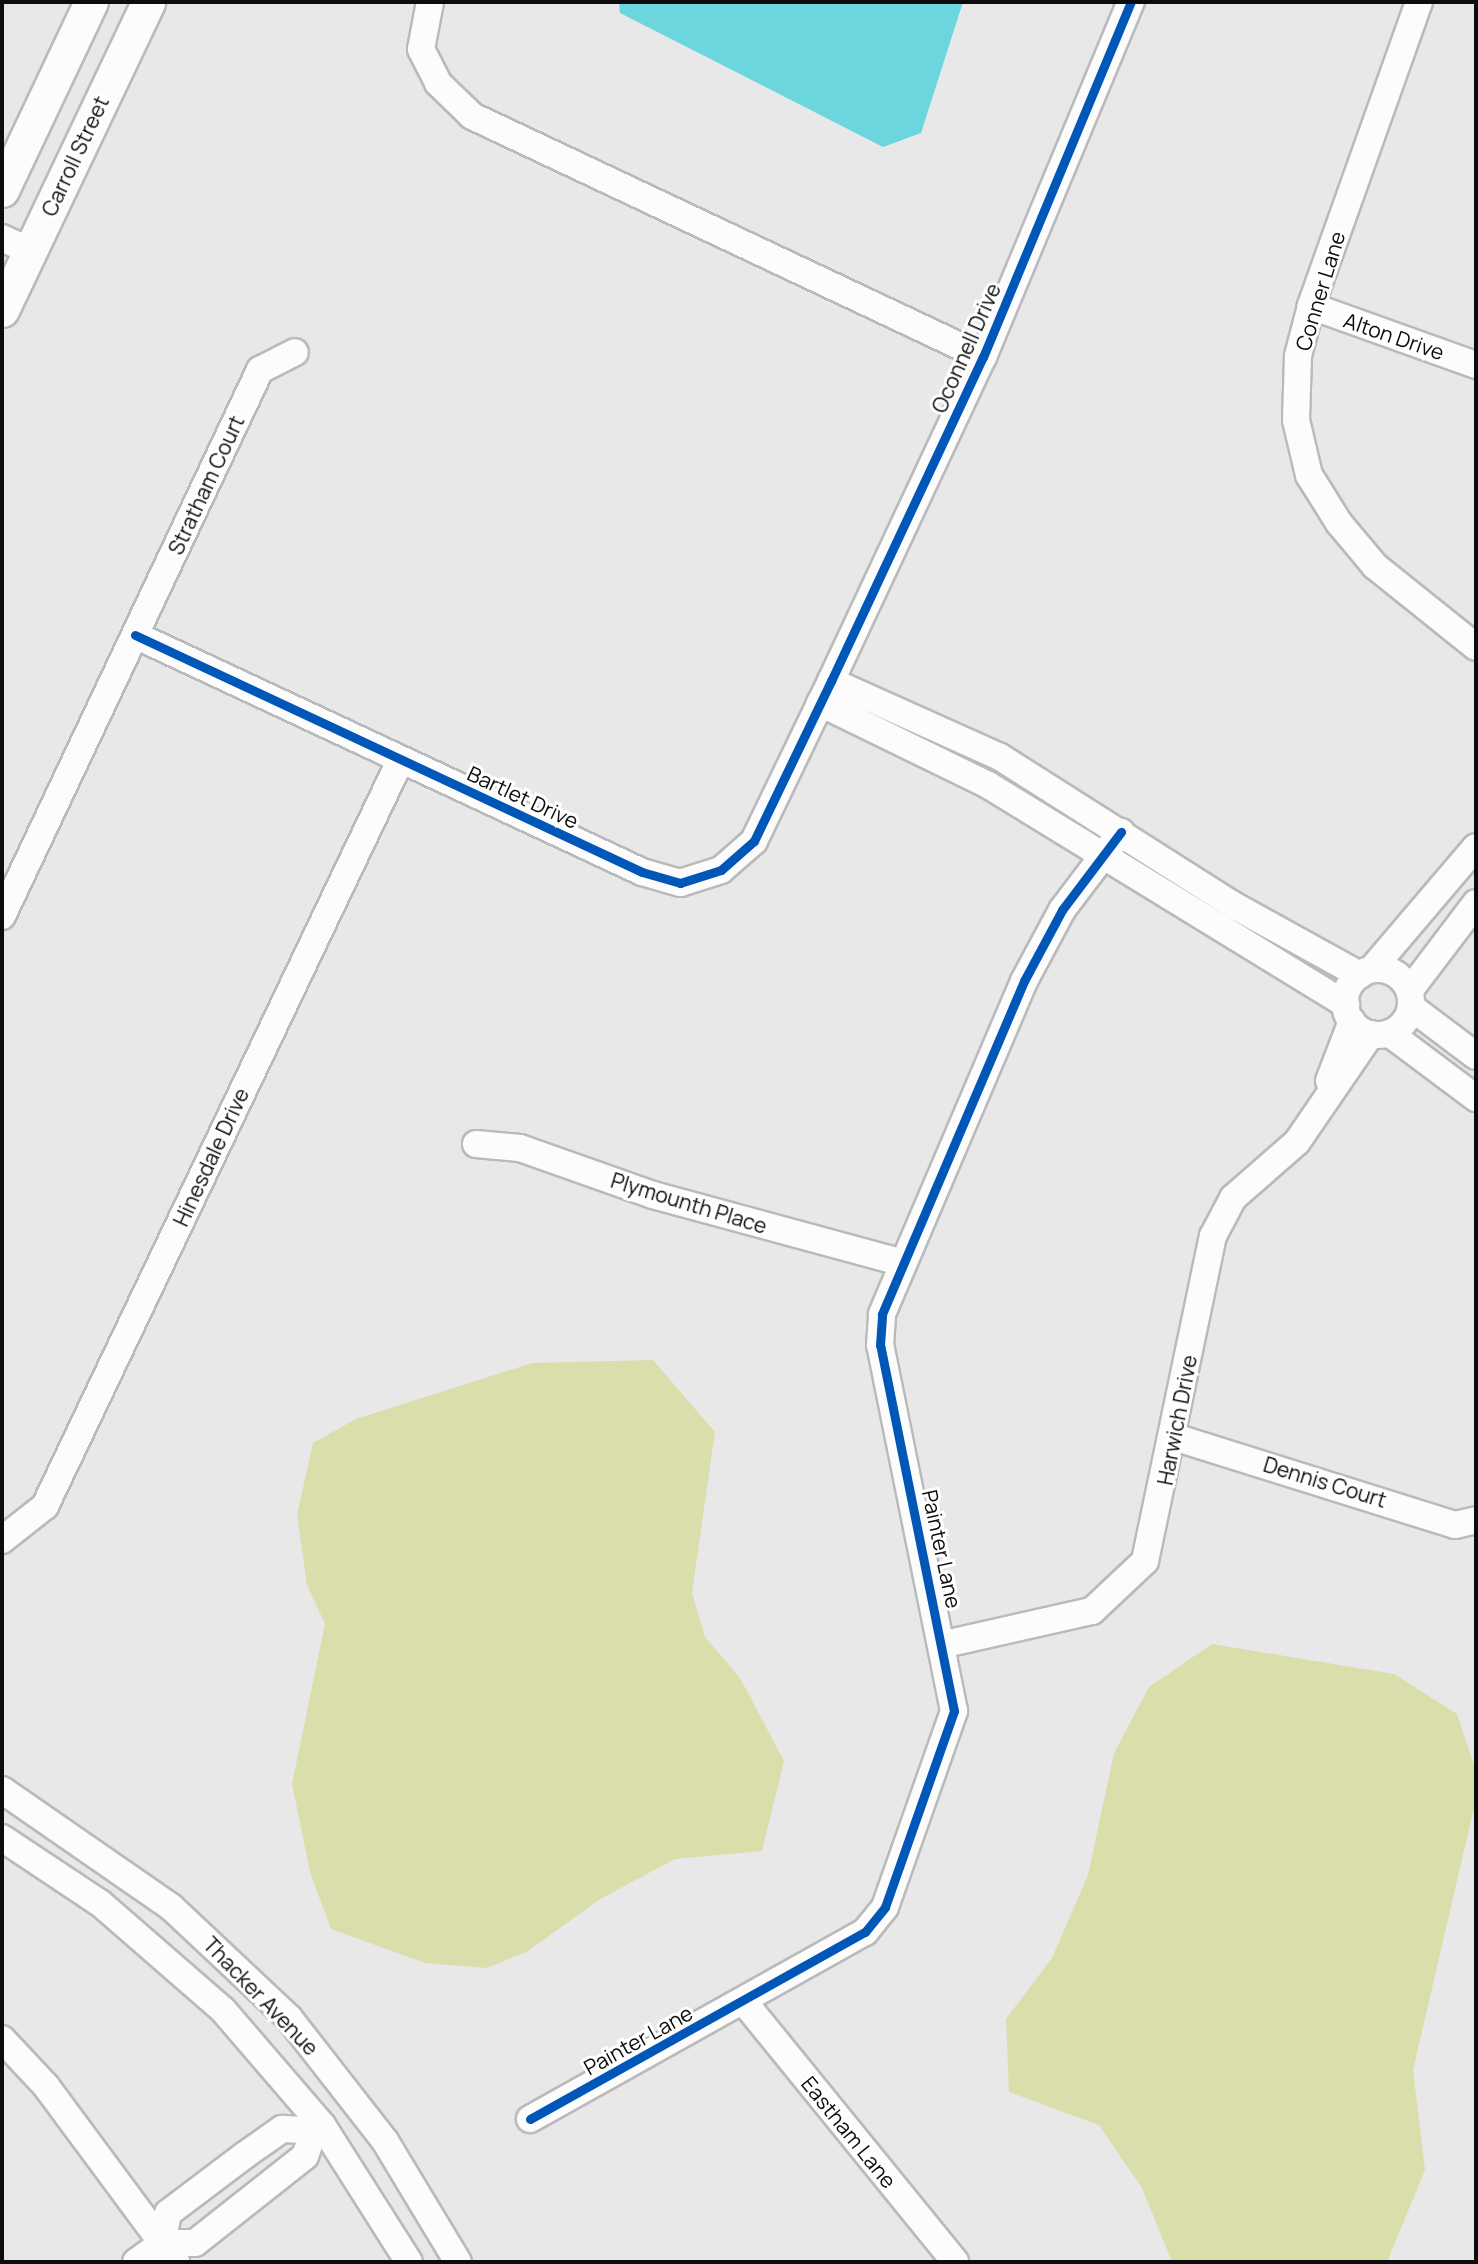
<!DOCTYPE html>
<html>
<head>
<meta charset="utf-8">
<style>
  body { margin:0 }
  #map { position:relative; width:1478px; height:2264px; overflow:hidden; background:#e8e8e9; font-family:Manrope,sans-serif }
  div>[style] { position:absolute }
  .green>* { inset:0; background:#dadeaa }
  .water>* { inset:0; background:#6bd6dd }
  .roads { filter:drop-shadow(2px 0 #bababb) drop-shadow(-2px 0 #bababb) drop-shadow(0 2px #bababb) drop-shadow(0 -2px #bababb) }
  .minor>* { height:26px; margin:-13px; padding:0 13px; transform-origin:13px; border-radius:13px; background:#fcfcfc }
  .minor>.ring { margin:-13px; padding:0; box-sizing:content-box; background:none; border:26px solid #fcfcfc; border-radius:50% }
  .major>* { height:33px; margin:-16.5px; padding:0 16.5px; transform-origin:16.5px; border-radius:16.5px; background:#fcfcfc }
  .cycleway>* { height:9px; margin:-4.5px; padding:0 4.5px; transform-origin:4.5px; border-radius:4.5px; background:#0057b8 }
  span { translate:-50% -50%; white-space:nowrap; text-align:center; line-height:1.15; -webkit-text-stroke:6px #fff; paint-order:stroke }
  .street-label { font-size:21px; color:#0c0c0c }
  .frame { position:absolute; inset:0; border:4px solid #0c0c0c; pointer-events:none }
</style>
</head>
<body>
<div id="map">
  <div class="green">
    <i style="clip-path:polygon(653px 1360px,715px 1432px,692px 1593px,705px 1637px,740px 1678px,784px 1761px,762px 1851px,675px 1859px,600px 1899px,528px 1951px,487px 1968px,425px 1963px,331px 1929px,310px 1872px,292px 1784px,325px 1624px,307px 1585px,297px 1515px,313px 1443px,356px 1419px,532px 1363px)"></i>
    <i style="clip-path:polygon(1212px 1644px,1394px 1674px,1457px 1714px,1476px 1771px,1476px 1799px,1413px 2070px,1425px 2170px,1387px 2262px,1172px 2262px,1142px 2188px,1099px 2125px,1009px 2092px,1006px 2019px,1052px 1958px,1088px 1875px,1114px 1753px,1149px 1687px)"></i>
  </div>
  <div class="water">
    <i style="clip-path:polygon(619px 2px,963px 2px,921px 133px,883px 147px,620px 13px)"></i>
  </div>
  <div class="roads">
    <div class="minor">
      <i style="left:430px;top:2px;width:48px;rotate:100.8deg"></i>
      <i style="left:421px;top:49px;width:38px;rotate:63deg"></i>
      <i style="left:438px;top:83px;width:47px;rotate:44.1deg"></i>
      <i style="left:472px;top:116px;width:565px;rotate:25.25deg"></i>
      <i style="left:1419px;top:2px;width:323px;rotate:109.6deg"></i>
      <i style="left:1311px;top:306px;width:52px;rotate:104.6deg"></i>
      <i style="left:1298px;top:356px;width:64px;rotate:91.8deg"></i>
      <i style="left:1296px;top:420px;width:57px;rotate:76.7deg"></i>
      <i style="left:1309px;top:475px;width:57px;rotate:58deg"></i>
      <i style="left:1339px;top:523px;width:56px;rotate:50.1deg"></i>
      <i style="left:1375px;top:566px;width:129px;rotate:38.7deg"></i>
      <i style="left:2px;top:238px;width:31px;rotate:25deg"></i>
      <i style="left:1311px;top:306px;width:175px;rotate:19.7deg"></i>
      <i style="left:135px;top:635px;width:560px;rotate:25.05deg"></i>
      <i style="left:642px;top:872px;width:40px;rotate:16deg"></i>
      <i style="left:680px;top:883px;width:43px;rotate:-17.6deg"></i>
      <i style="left:721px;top:870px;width:44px;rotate:-41.3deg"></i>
      <i style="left:754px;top:841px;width:178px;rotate:-64.3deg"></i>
      <i style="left:831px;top:681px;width:358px;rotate:-64.9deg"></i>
      <i style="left:983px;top:357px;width:385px;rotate:-67.4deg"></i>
      <i style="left:831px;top:681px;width:185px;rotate:24.2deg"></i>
      <i style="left:1000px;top:757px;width:276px;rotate:32.4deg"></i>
      <i style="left:1233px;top:905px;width:145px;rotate:28.9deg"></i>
      <i style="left:820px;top:703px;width:187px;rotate:26deg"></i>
      <i style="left:988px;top:785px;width:420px;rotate:31.5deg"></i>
      <i style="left:2px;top:916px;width:604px;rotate:-64.71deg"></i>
      <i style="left:260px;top:370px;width:39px;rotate:-27deg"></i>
      <i style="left:1372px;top:969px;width:160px;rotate:-49.6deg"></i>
      <i class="ring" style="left:1345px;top:969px;width:40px;height:40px"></i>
      <i style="left:1410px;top:990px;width:109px;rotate:-52.8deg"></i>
      <i style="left:1411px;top:1007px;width:81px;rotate:37deg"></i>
      <i style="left:1389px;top:1033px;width:109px;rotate:36.8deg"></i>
      <i style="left:1329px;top:1081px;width:64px;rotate:-69deg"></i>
      <i style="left:476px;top:1144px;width:44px;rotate:5.2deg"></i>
      <i style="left:520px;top:1148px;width:141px;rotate:19.5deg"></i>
      <i style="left:653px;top:1195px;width:259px;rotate:15.2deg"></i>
      <i style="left:1174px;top:1437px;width:294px;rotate:17.4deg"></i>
      <i style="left:1455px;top:1525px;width:22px;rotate:-13deg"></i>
      <i style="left:2px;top:1540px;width:55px;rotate:-38.3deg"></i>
      <i style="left:45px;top:1506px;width:827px;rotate:-64.52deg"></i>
      <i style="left:945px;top:1644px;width:151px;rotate:-12.7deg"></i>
      <i style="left:1092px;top:1611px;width:73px;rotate:-43.3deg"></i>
      <i style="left:1145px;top:1561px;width:332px;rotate:-78.2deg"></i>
      <i style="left:1213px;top:1236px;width:43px;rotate:-62.2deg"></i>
      <i style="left:1233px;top:1198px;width:85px;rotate:-41.2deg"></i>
      <i style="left:1297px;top:1142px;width:131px;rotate:-55.6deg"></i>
      <i style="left:2px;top:1790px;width:206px;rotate:34.7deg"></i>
      <i style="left:171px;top:1907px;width:162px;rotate:43.2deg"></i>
      <i style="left:289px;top:2018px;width:156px;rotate:52deg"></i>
      <i style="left:385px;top:2141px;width:141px;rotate:58.9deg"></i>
      <i style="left:2px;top:1838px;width:118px;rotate:33.6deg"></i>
      <i style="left:100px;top:1903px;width:163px;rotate:41deg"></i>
      <i style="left:223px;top:2010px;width:152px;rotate:49.3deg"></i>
      <i style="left:322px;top:2125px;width:162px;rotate:57.6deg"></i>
      <i style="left:744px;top:2002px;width:335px;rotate:50.9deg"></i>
      <i style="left:2px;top:2039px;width:64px;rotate:46.9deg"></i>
      <i style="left:46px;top:2086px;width:219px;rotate:53.5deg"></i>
      <i style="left:530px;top:2119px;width:384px;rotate:-29.2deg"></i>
      <i style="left:865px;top:1932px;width:32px;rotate:-51deg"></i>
      <i style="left:885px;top:1907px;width:208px;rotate:-70.6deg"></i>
      <i style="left:954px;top:1711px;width:373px;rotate:-101.4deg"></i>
      <i style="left:880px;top:1345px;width:31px;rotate:-86deg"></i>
      <i style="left:882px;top:1314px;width:362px;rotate:-66.9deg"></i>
      <i style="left:1024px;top:981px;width:81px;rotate:-61.8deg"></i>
      <i style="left:1062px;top:910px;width:98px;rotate:-52.9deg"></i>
      <i style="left:136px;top:2262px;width:32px;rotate:-36deg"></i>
      <i style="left:162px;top:2243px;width:33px"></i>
      <i style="left:195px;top:2243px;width:140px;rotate:-38.3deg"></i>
      <i style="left:305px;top:2156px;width:27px;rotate:-70deg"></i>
      <i style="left:314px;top:2131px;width:32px;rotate:-176deg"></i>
      <i style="left:282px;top:2129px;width:45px;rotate:144.9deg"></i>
      <i style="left:245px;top:2155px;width:96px;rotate:143deg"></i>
      <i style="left:168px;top:2213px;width:31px;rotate:101deg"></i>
    </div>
    <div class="major">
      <i style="left:2px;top:190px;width:208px;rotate:-64.7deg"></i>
      <i style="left:2px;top:310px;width:341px;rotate:-64.6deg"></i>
    </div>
  </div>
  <div class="cycleway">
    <i style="left:135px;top:635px;width:560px;rotate:25.05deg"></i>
    <i style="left:642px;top:872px;width:40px;rotate:16deg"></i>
    <i style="left:680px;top:883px;width:43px;rotate:-17.6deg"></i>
    <i style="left:721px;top:870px;width:44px;rotate:-41.3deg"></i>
    <i style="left:754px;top:841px;width:178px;rotate:-64.3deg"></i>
    <i style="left:831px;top:681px;width:358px;rotate:-64.9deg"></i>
    <i style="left:983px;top:357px;width:385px;rotate:-67.4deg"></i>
    <i style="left:530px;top:2119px;width:384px;rotate:-29.2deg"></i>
    <i style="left:865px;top:1932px;width:32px;rotate:-51deg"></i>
    <i style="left:885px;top:1907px;width:208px;rotate:-70.6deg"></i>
    <i style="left:954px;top:1711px;width:373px;rotate:-101.4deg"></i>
    <i style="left:880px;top:1345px;width:31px;rotate:-86deg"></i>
    <i style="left:882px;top:1314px;width:362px;rotate:-66.9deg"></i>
    <i style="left:1024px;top:981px;width:81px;rotate:-61.8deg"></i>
    <i style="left:1062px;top:910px;width:98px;rotate:-52.9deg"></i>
  </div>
  <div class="street-label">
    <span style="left:75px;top:156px;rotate:-65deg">Carroll Street</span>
    <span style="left:1320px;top:291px;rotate:-73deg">Conner Lane</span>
    <span style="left:1394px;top:336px;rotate:19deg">Alton Drive</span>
    <span style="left:966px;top:348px;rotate:-66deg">Oconnell Drive</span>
    <span style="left:206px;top:485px;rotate:-65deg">Stratham Court</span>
    <span style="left:523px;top:797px;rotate:25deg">Bartlet Drive</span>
    <span style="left:211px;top:1157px;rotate:-65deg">Hinesdale Drive</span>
    <span style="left:689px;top:1203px;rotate:17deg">Plymounth Place</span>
    <span style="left:1177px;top:1420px;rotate:-79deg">Harwich Drive</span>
    <span style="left:1325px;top:1482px;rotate:17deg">Dennis Court</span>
    <span style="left:942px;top:1549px;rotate:78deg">Painter Lane</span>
    <span style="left:261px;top:1996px;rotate:46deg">Thacker Avenue</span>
    <span style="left:638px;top:2040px;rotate:-29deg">Painter Lane</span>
    <span style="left:849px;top:2132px;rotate:51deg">Eastham Lane</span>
  </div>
  <div class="frame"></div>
</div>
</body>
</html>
